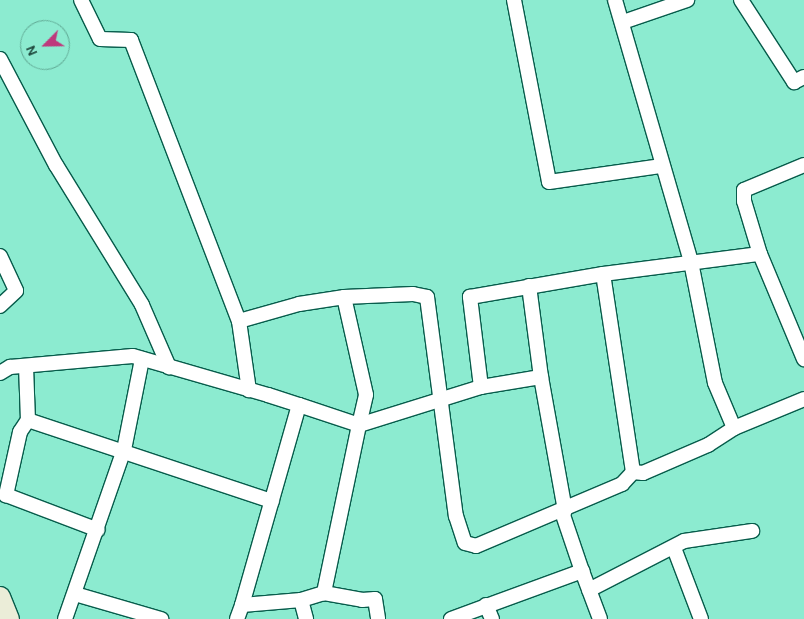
<!DOCTYPE html>
<html>
<head>
<meta charset="utf-8">
<style>
  body { margin:0 }
  #map { position:relative; width:804px; height:619px; overflow:hidden; background:#8cebd0; font-family:Karla,sans-serif }
  div>[style] { position:absolute }
  .roads { filter:drop-shadow(1px 0 #075c4b) drop-shadow(-1px 0 #075c4b) drop-shadow(0 1px #075c4b) drop-shadow(0 -1px #075c4b) }
  .street>* { height:14px; margin:-7px; padding:0 7px; transform-origin:7px; border-radius:7px; background:#fff }
  .secondary>* { height:20px; margin:-10px; padding:0 10px; transform-origin:10px; border-radius:10px; background:#ebedd8 }
  span { translate:-50% -50%; white-space:nowrap; text-align:center; line-height:1.15; -webkit-text-stroke:5px #8cebd0; paint-order:stroke }
  .north { position:absolute; left:20px; top:20px; width:50px; height:50px; box-sizing:border-box; background:#8cebd0; border:1px solid #60a994; border-radius:50%; rotate:247deg; font-size:14px; font-weight:700; line-height:20px; text-align:center; color:#1d453a }
  .north::after { content:''; display:block; margin:auto; width:18px; height:22px; background:#be397c; clip-path:polygon(50% 0,100% 100%,50% 72%,0 100%) }
</style>
</head>
<body>
<div id="map">
  <div class="roads">
    <div class="street">
      <i style="left:81px;top:0;width:43px;rotate:64deg"></i>
      <i style="left:100px;top:39px;width:31px;rotate:2deg"></i>
      <i style="left:131px;top:40px;width:301px;rotate:69deg"></i>
      <i style="left:239px;top:321px;width:70px;rotate:81.8deg"></i>
      <i style="left:514px;top:0;width:185px;rotate:79.1deg"></i>
      <i style="left:549px;top:182px;width:114px;rotate:-8.1deg"></i>
      <i style="left:615px;top:0;width:273px;rotate:73.8deg"></i>
      <i style="left:691px;top:262px;width:123px;rotate:78.8deg"></i>
      <i style="left:715px;top:383px;width:49px;rotate:67.1deg"></i>
      <i style="left:741px;top:0;width:98px;rotate:57.1deg"></i>
      <i style="left:794px;top:82px;width:11px;rotate:-27deg"></i>
      <i style="left:623px;top:22px;width:68px;rotate:-19deg"></i>
      <i style="left:0;top:59px;width:120px;rotate:62.2deg"></i>
      <i style="left:56px;top:165px;width:164px;rotate:58.4deg"></i>
      <i style="left:142px;top:305px;width:68px;rotate:66.5deg"></i>
      <i style="left:804px;top:165px;width:65px;rotate:157.4deg"></i>
      <i style="left:744px;top:190px;width:11px;rotate:90deg"></i>
      <i style="left:744px;top:201px;width:55px;rotate:73.2deg"></i>
      <i style="left:760px;top:254px;width:114px;rotate:67.3deg"></i>
      <i style="left:0;top:256px;width:38px;rotate:65deg"></i>
      <i style="left:16px;top:291px;width:22px;rotate:137deg"></i>
      <i style="left:529px;top:286px;width:92px;rotate:82.5deg"></i>
      <i style="left:541px;top:377px;width:135px;rotate:79.8deg"></i>
      <i style="left:565px;top:510px;width:5px;rotate:112deg"></i>
      <i style="left:563px;top:515px;width:59px;rotate:71.3deg"></i>
      <i style="left:344px;top:297px;width:100px;rotate:77.3deg"></i>
      <i style="left:366px;top:395px;width:31px;rotate:103deg"></i>
      <i style="left:359px;top:425px;width:128px;rotate:-17.3deg"></i>
      <i style="left:481px;top:387px;width:91px;rotate:-97deg"></i>
      <i style="left:470px;top:297px;width:135px;rotate:-9.8deg"></i>
      <i style="left:603px;top:274px;width:158px;rotate:-7.3deg"></i>
      <i style="left:239px;top:321px;width:62px;rotate:-15.8deg"></i>
      <i style="left:299px;top:304px;width:46px;rotate:-8.8deg"></i>
      <i style="left:344px;top:297px;width:69px;rotate:-2.5deg"></i>
      <i style="left:413px;top:294px;width:14px;rotate:12deg"></i>
      <i style="left:427px;top:297px;width:221px;rotate:82.5deg"></i>
      <i style="left:456px;top:516px;width:28px;rotate:72deg"></i>
      <i style="left:465px;top:543px;width:11px;rotate:15deg"></i>
      <i style="left:476px;top:546px;width:159px;rotate:-23deg"></i>
      <i style="left:622px;top:484px;width:16px;rotate:-47deg"></i>
      <i style="left:633px;top:472px;width:200px;rotate:-98.6deg"></i>
      <i style="left:26px;top:366px;width:54px;rotate:87.9deg"></i>
      <i style="left:28px;top:420px;width:14px;rotate:124deg"></i>
      <i style="left:20px;top:432px;width:65px;rotate:102.5deg"></i>
      <i style="left:6px;top:495px;width:98px;rotate:20.8deg"></i>
      <i style="left:0;top:373px;width:12px;rotate:-31deg"></i>
      <i style="left:10px;top:367px;width:123px;rotate:-5.1deg"></i>
      <i style="left:133px;top:356px;width:141px;rotate:16.1deg"></i>
      <i style="left:268px;top:395px;width:33px;rotate:18deg"></i>
      <i style="left:299px;top:405px;width:63px;rotate:18.4deg"></i>
      <i style="left:359px;top:425px;width:172px;rotate:101.8deg"></i>
      <i style="left:324px;top:593px;width:24px;rotate:163deg"></i>
      <i style="left:301px;top:600px;width:59px;rotate:175.2deg"></i>
      <i style="left:242px;top:605px;width:208px;rotate:-74.1deg"></i>
      <i style="left:481px;top:387px;width:61px;rotate:-9.5deg"></i>
      <i style="left:28px;top:420px;width:257px;rotate:18.4deg"></i>
      <i style="left:633px;top:472px;width:10px;rotate:6deg"></i>
      <i style="left:643px;top:473px;width:71px;rotate:-23.3deg"></i>
      <i style="left:708px;top:445px;width:31px;rotate:-33deg"></i>
      <i style="left:734px;top:428px;width:76px;rotate:-22.5deg"></i>
      <i style="left:674px;top:548px;width:76px;rotate:69.2deg"></i>
      <i style="left:589px;top:590px;width:107px;rotate:-27.3deg"></i>
      <i style="left:684px;top:541px;width:69px;rotate:-8.4deg"></i>
      <i style="left:324px;top:593px;width:39px;rotate:10deg"></i>
      <i style="left:362px;top:600px;width:13px;rotate:-4deg"></i>
      <i style="left:375px;top:599px;width:20px;rotate:81deg"></i>
      <i style="left:75px;top:594px;width:90px;rotate:16.2deg"></i>
      <i style="left:301px;top:600px;width:20px;rotate:75deg"></i>
      <i style="left:486px;top:605px;width:15px;rotate:67deg"></i>
      <i style="left:65px;top:619px;width:179px;rotate:-70.8deg"></i>
      <i style="left:124px;top:450px;width:93px;rotate:-78.8deg"></i>
      <i style="left:237px;top:619px;width:15px;rotate:-70deg"></i>
      <i style="left:451px;top:619px;width:140px;rotate:-20.1deg"></i>
      <i style="left:582px;top:571px;width:51px;rotate:69.4deg"></i>
    </div>
    <div class="secondary">
      <i style="left:0;top:597px;width:24px;rotate:68deg"></i>
    </div>
  </div>
  <div class="north">N</div>
</div>
</body>
</html>
